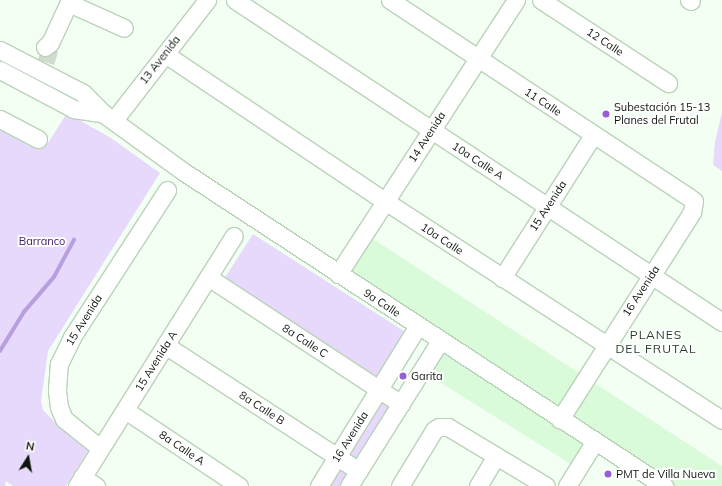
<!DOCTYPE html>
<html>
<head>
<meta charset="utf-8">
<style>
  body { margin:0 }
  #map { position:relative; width:722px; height:486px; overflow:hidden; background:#f4fff4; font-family:Mulish,sans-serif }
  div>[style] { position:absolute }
  .built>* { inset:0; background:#dafbda }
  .green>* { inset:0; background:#e6d9fc }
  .stream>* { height:3.5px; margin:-1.75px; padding:0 1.75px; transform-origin:1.75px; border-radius:1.75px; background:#b8a0de }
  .minor-tunnel>* { height:17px; margin-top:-8.5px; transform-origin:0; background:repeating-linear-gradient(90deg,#d1dcd1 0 17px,transparent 0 25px) }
  .roads { filter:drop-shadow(1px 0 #b9d3b9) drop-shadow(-1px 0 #b9d3b9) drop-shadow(0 1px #b9d3b9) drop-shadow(0 -1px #b9d3b9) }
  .minor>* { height:17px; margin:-8.5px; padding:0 8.5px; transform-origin:8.5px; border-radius:8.5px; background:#fff }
  .dots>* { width:11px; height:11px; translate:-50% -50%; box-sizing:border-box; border:2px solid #fff; border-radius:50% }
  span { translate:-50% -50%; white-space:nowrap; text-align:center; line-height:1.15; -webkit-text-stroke:4px #fff; paint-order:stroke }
  .street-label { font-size:11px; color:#0d160d }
  .poi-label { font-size:11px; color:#0d160d }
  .left { translate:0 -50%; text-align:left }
  .park-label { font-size:11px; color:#44216a }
  .neighbourhood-label { font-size:12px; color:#283e29; letter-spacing:1px }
  .north { position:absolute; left:8px; top:438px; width:40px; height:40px; -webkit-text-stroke:3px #fff; paint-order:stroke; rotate:11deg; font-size:11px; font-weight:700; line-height:16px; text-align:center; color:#0d160d }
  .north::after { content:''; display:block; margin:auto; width:14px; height:18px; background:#0d160d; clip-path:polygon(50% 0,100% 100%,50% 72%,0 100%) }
</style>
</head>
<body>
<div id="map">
  <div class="built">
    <i style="clip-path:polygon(367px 235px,722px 466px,722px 486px,673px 486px,343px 271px)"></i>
    <i style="clip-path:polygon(444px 350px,590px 441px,574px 466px,428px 375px)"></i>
  </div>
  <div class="green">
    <i style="clip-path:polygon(722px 112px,722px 171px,713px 165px,715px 142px)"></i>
    <i style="clip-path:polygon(67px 113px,111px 138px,160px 173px,48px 351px,41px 401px,43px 410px,60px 427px,89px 449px,66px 486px,13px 486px,6px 481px,5px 486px,0 486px,0 125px,29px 146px,42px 143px,46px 146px)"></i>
    <i style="clip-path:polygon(253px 234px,407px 333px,376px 381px,222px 282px)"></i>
    <i style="clip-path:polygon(379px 393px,399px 406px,360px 468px,341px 456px)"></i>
    <i style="clip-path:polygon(337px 462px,356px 474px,348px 486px,321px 486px)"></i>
  </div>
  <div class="stream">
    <i style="left:0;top:351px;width:46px;rotate:-58.4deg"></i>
    <i style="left:24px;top:312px;width:46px;rotate:-49.4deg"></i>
    <i style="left:54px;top:277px;width:42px;rotate:-61.6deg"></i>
  </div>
  <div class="minor-tunnel">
    <i style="left:46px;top:62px;width:14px;rotate:-73deg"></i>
  </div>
  <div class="roads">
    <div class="minor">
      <i style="left:235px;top:0;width:584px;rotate:33.47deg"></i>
      <i style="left:390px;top:0;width:358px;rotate:33.4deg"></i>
      <i style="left:689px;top:197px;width:6px;rotate:39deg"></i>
      <i style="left:694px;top:201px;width:11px;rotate:100deg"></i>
      <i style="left:692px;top:212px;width:246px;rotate:122.5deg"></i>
      <i style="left:541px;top:0;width:152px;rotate:33.2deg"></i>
      <i style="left:689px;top:0;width:2px;rotate:27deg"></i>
      <i style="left:69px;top:3px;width:60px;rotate:24.4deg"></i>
      <i style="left:45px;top:47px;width:6px;rotate:-39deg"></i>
      <i style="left:50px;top:43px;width:47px;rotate:-65.1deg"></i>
      <i style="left:0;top:50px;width:93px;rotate:27.4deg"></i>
      <i style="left:83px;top:93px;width:30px;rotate:45deg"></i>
      <i style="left:104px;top:114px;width:99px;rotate:35.9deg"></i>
      <i style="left:184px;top:172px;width:574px;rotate:33.19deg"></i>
      <i style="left:165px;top:54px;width:265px;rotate:33.8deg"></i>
      <i style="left:385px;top:201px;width:402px;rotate:33deg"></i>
      <i style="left:0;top:70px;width:84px;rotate:27.8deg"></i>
      <i style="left:74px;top:109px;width:30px;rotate:9deg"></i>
      <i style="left:0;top:119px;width:43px;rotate:27.8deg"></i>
      <i style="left:114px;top:120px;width:152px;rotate:-52.2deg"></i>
      <i style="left:338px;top:274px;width:327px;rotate:-57deg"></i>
      <i style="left:208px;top:277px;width:231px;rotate:33.3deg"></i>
      <i style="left:502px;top:278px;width:169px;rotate:-57.5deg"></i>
      <i style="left:165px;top:345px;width:231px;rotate:33deg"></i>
      <i style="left:125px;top:410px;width:137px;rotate:33.7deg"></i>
      <i style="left:100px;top:448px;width:46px;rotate:-141.1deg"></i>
      <i style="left:64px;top:419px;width:13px;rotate:-113deg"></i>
      <i style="left:59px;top:407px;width:17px;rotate:-97deg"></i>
      <i style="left:57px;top:390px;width:26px;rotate:-86deg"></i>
      <i style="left:59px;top:364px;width:30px;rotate:-64deg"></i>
      <i style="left:72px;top:337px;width:175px;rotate:-57.1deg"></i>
      <i style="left:82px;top:477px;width:17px;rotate:33deg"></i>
      <i style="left:77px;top:486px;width:295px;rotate:-57.9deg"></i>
      <i style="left:319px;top:486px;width:188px;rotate:-58.3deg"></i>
      <i style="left:349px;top:486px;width:171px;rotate:-57.9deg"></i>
      <i style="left:400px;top:486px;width:66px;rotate:-58.7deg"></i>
      <i style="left:434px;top:430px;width:6px;rotate:-31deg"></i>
      <i style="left:439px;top:427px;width:9px"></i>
      <i style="left:448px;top:427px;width:114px;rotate:31deg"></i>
      <i style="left:478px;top:486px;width:35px;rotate:-59deg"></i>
      <i style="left:567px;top:486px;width:53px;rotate:-58.1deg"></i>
    </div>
  </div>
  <div class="dots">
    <i style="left:606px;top:114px;background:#955fd8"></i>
    <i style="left:403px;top:376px;background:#955fd8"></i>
    <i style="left:608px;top:474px;background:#955fd8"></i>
  </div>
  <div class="street-label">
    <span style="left:605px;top:42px;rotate:33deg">12 Calle</span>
    <span style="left:160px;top:60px;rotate:-52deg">13 Avenida</span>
    <span style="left:543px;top:102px;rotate:33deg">11 Calle</span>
    <span style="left:427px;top:137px;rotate:-57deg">14 Avenida</span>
    <span style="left:478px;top:161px;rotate:33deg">10a Calle A</span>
    <span style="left:548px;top:206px;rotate:-57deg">15 Avenida</span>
    <span style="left:442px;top:239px;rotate:33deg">10a Calle</span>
    <span style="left:641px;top:291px;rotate:-57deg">16 Avenida</span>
    <span style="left:382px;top:303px;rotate:33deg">9a Calle</span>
    <span style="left:84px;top:320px;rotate:-58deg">15 Avenida</span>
    <span style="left:305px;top:341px;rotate:33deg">8a Calle C</span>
    <span style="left:156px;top:361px;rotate:-58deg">15 Avenida A</span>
    <span style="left:262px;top:408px;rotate:33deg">8a Calle B</span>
    <span style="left:350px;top:437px;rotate:-58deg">16 Avenida</span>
    <span style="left:182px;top:448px;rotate:34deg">8a Calle A</span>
  </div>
  <div class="poi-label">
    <span class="left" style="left:614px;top:114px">Subestación 15-13<br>Planes del Frutal</span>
    <span class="left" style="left:411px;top:376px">Garita</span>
    <span class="left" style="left:616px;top:474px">PMT de Villa Nueva</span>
  </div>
  <div class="park-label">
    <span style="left:42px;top:241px">Barranco</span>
  </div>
  <div class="neighbourhood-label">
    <span style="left:656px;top:342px">PLANES<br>DEL FRUTAL</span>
  </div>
  <div class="north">N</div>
</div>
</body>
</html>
